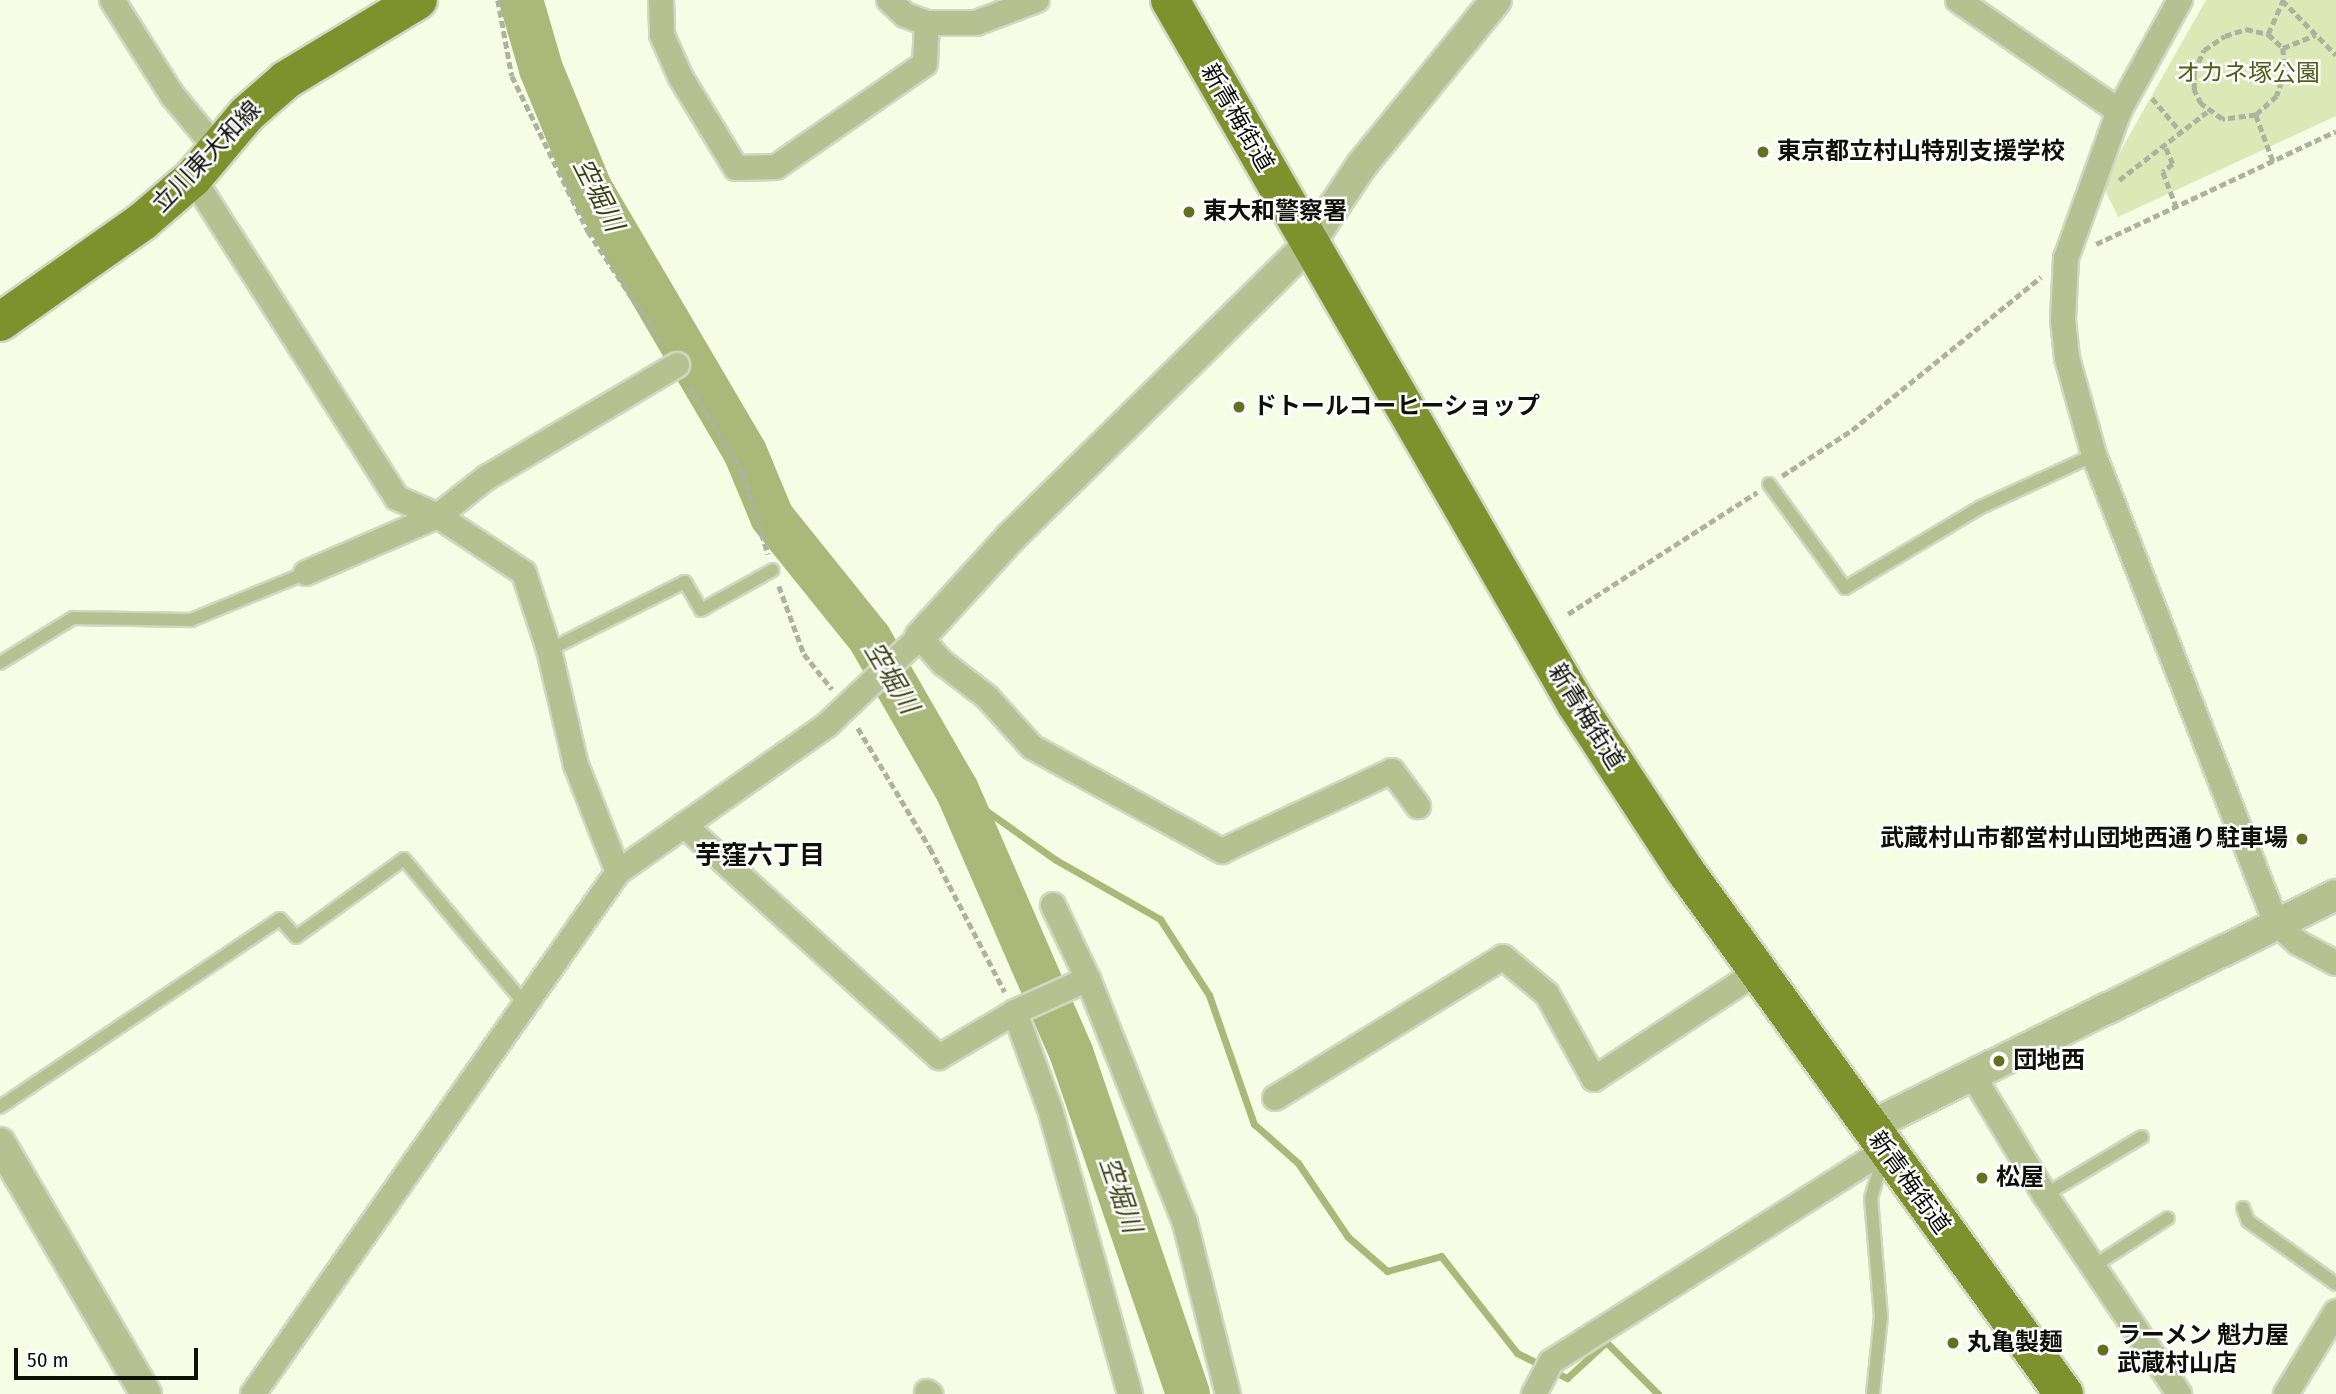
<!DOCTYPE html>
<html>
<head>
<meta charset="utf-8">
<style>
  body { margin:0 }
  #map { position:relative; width:2336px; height:1394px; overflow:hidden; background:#f6fde4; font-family:"Fira Sans Condensed","Noto Sans JP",sans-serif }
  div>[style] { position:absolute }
  .green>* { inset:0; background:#dce8b6 }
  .stream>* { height:7px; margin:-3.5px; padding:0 3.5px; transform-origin:3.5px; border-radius:3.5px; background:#aab979 }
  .river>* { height:44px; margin:-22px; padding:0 22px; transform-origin:22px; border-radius:22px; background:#aab979 }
  .path>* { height:4.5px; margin-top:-2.25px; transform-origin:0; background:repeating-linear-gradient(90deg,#adb39f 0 7px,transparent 0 10.5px) }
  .roads { filter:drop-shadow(2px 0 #d1d7c1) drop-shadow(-2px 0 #d1d7c1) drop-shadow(0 2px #d1d7c1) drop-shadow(0 -2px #d1d7c1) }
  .service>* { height:12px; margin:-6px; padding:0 6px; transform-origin:6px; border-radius:6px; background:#b5c191 }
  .minor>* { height:24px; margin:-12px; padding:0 12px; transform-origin:12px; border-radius:12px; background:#b5c191 }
  .tertiary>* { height:30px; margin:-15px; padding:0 15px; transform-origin:15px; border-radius:15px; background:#b5c191 }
  .primary>* { height:38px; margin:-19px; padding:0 19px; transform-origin:19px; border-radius:19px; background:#7e912d }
  .dots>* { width:19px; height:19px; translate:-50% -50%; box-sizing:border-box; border:4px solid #fff; border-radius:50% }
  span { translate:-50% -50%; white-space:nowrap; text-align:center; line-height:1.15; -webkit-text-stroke:5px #fff; paint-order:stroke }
  .park-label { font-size:24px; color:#525e19 }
  .street-label { font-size:24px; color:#0f1109 }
  .poi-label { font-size:24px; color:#0f1109; font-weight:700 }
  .left { translate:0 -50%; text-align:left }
  .right { translate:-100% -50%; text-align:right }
  .water-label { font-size:26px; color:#394213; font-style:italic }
  .neighbourhood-label { font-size:26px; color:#0f1109; font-weight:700 }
  .scale { position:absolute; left:14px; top:1348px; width:184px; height:32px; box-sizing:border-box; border:4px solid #0f1109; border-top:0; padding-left:9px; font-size:21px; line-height:24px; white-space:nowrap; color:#0f1109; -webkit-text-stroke:5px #fff; paint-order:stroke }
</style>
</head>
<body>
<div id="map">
  <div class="green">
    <i style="clip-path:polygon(2206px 0,2336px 0,2336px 116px,2118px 217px,2105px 190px,2121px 150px)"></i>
  </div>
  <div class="stream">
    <i style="left:957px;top:790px;width:121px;rotate:35.3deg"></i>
    <i style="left:1056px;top:860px;width:120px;rotate:29.6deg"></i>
    <i style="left:1160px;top:919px;width:90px;rotate:57.2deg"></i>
    <i style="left:1209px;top:995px;width:137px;rotate:70.8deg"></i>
    <i style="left:1254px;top:1124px;width:59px;rotate:41.6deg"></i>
    <i style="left:1298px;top:1163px;width:89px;rotate:56deg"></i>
    <i style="left:1348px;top:1237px;width:52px;rotate:41.1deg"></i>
    <i style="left:1387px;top:1271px;width:56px;rotate:-15.5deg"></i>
    <i style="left:1441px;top:1256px;width:123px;rotate:51.9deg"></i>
    <i style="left:1517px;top:1353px;width:56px;rotate:26.6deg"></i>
    <i style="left:1567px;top:1378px;width:53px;rotate:-42.7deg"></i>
    <i style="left:1606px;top:1342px;width:74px;rotate:45deg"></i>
  </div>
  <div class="river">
    <i style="left:521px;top:0;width:72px;rotate:73.8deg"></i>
    <i style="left:541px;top:69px;width:129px;rotate:67.6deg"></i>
    <i style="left:590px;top:188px;width:306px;rotate:59.6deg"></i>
    <i style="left:745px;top:452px;width:70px;rotate:67.4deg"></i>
    <i style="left:772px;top:517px;width:156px;rotate:51.2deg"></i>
    <i style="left:870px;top:639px;width:174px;rotate:60.1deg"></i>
    <i style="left:957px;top:790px;width:286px;rotate:66.5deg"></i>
    <i style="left:1071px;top:1052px;width:361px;rotate:71.1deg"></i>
  </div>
  <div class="path">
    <i style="left:498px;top:0;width:77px;rotate:79.6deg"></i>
    <i style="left:512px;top:76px;width:173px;rotate:63.9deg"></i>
    <i style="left:588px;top:231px;width:138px;rotate:56.5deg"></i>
    <i style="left:2282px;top:0;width:77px;rotate:45.5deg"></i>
    <i style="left:2246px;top:29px;width:23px;rotate:13deg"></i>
    <i style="left:2268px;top:34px;width:21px;rotate:43deg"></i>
    <i style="left:2283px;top:48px;width:23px;rotate:85deg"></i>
    <i style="left:2285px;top:71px;width:26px;rotate:108deg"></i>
    <i style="left:2277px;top:96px;width:28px;rotate:138deg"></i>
    <i style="left:2256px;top:115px;width:34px;rotate:173deg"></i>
    <i style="left:2222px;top:119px;width:26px;rotate:-144deg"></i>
    <i style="left:2201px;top:104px;width:16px;rotate:-117deg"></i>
    <i style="left:2194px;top:90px;width:18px;rotate:-90deg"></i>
    <i style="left:2194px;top:72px;width:24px;rotate:-66deg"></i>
    <i style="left:2204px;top:50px;width:25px;rotate:-34deg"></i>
    <i style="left:2225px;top:36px;width:22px;rotate:-18deg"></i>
    <i style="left:2268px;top:34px;width:37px;rotate:-66deg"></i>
    <i style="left:2283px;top:48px;width:35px;rotate:-22deg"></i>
    <i style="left:2152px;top:98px;width:45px;rotate:49.5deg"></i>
    <i style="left:2256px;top:115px;width:49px;rotate:69.7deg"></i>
    <i style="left:2166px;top:148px;width:17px;rotate:66deg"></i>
    <i style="left:2173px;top:164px;width:13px;rotate:141deg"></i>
    <i style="left:2163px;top:172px;width:36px;rotate:69deg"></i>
    <i style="left:2119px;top:180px;width:111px;rotate:-37.7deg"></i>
    <i style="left:2096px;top:244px;width:265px;rotate:-25.2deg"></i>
    <i style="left:690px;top:386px;width:102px;rotate:58.7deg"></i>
    <i style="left:743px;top:473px;width:85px;rotate:72.8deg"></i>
    <i style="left:1782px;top:476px;width:84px;rotate:-33.3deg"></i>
    <i style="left:1852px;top:430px;width:243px;rotate:-39deg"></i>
    <i style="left:779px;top:586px;width:72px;rotate:69.8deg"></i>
    <i style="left:804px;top:654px;width:45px;rotate:51.3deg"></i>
    <i style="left:1568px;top:614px;width:225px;rotate:-32.8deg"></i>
    <i style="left:858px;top:728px;width:140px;rotate:59deg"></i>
    <i style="left:930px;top:848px;width:162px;rotate:62.5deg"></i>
  </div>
  <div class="roads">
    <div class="service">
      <i style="left:1769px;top:484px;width:129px;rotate:53.8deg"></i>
      <i style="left:1845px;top:588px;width:156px;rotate:-30.8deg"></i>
      <i style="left:1979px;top:508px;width:127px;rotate:-24.7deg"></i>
      <i style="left:549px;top:650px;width:152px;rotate:-26.6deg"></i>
      <i style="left:685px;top:582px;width:32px;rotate:60deg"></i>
      <i style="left:701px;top:610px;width:82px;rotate:-29.1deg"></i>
      <i style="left:0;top:663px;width:86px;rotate:-31.7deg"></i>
      <i style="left:73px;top:618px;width:118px;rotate:1deg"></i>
      <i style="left:191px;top:620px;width:124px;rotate:-22.2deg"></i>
      <i style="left:0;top:1107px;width:337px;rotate:-33.9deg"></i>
      <i style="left:280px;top:919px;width:24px;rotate:48deg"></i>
      <i style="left:296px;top:937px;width:133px;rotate:-35.8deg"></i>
      <i style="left:404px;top:859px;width:189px;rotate:50.2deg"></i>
      <i style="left:2045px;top:1195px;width:113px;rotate:-30.9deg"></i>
      <i style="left:2243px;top:1208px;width:14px;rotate:69deg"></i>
      <i style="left:2248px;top:1221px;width:108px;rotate:35.6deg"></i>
      <i style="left:2092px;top:1267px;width:90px;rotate:-32.8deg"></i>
      <i style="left:1873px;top:1394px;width:77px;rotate:-84.1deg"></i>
      <i style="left:1881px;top:1317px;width:119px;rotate:-94.8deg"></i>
      <i style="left:1871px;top:1198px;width:45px;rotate:-73.2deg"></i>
    </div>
    <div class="minor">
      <i style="left:112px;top:0;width:112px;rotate:57.7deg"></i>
      <i style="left:172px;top:95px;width:69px;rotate:50.3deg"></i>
      <i style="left:661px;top:0;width:35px;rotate:88deg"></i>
      <i style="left:662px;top:35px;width:47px;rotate:66.2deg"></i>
      <i style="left:681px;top:78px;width:105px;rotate:58.6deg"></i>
      <i style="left:736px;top:168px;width:40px;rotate:-1.4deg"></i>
      <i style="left:776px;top:167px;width:181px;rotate:-34.7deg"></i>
      <i style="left:925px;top:64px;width:41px;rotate:-87.2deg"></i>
      <i style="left:889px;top:0;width:22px;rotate:43deg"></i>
      <i style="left:905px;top:15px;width:23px;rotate:20deg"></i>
      <i style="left:927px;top:23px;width:49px"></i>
      <i style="left:976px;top:23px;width:65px;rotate:-20.7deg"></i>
      <i style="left:1958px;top:0;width:196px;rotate:34.6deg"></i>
      <i style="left:2180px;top:0;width:127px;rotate:118.8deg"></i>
      <i style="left:2119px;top:111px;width:156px;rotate:109.8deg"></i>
      <i style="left:2066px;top:258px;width:62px;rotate:92.8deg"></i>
      <i style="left:2063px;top:320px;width:38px;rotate:84deg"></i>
      <i style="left:2067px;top:358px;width:101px;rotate:74.4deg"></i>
      <i style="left:2094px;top:455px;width:502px;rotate:68.75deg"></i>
      <i style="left:2276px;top:923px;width:30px;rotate:42deg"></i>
      <i style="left:2298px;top:943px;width:43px;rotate:27.8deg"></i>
      <i style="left:193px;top:178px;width:379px;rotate:57.5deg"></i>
      <i style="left:397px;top:498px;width:45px;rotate:23.7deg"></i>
      <i style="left:438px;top:516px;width:103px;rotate:33.5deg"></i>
      <i style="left:524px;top:573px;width:81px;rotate:72deg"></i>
      <i style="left:549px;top:650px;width:118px;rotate:76.8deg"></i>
      <i style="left:576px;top:765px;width:115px;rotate:68.6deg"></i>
      <i style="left:306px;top:573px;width:144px;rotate:-23.4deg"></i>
      <i style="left:438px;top:516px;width:61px;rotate:-38.4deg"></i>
      <i style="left:486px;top:478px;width:222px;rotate:-30.6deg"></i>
      <i style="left:684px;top:825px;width:345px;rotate:42.3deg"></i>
      <i style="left:939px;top:1057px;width:88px;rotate:-30.6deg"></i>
      <i style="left:1015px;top:1012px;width:80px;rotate:-24.3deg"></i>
      <i style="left:1053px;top:905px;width:82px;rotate:64.7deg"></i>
      <i style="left:1088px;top:979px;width:263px;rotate:68.3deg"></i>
      <i style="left:1185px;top:1223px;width:176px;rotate:75.9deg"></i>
      <i style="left:1015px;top:1012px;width:103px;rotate:70.2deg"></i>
      <i style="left:1050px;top:1109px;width:296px;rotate:74.3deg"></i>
      <i style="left:1972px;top:1074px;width:141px;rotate:58.9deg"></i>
      <i style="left:2045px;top:1195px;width:240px;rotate:56deg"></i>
      <i style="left:1275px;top:1098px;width:268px;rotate:-31.7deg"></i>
      <i style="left:1503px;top:957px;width:57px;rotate:40.1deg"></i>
      <i style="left:1547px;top:994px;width:97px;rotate:61.1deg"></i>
      <i style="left:1594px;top:1079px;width:195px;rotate:-33.3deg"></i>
      <i style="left:927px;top:1392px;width:4px;rotate:34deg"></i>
      <i style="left:253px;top:1394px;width:637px;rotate:-55.04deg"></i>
      <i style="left:618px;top:872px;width:256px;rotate:-35.1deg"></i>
      <i style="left:827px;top:725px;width:128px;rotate:-43.4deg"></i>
      <i style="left:920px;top:637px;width:35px;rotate:49deg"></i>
      <i style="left:943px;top:663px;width:56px;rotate:37.7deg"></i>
      <i style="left:987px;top:697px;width:67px;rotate:48deg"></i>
      <i style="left:1032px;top:747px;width:217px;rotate:28.7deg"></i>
      <i style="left:1222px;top:851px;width:188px;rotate:-25.2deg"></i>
      <i style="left:1392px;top:771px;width:44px;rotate:53.4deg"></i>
      <i style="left:1534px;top:1394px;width:36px;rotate:-62deg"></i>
      <i style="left:1551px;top:1362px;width:396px;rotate:-32.4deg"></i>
      <i style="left:2286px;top:1394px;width:96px;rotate:-58.6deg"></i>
    </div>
    <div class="tertiary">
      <i style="left:920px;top:637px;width:134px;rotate:-47.7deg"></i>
      <i style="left:1010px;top:538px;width:419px;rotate:-44.5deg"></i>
      <i style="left:1309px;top:244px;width:94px;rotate:-56.3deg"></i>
      <i style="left:1361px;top:166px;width:214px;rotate:-50.9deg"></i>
      <i style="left:1868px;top:1127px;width:522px;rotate:-26.37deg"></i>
      <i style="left:0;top:1143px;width:290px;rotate:59.8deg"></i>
    </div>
    <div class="primary">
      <i style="left:1170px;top:0;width:813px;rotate:60.03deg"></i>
      <i style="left:1576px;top:704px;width:197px;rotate:56.8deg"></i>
      <i style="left:1684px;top:869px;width:648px;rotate:54.1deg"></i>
      <i style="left:0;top:322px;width:175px;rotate:-35.2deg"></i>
      <i style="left:143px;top:221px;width:66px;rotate:-40.7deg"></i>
      <i style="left:193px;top:178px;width:84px;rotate:-49.8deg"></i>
      <i style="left:247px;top:114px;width:52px;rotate:-41.1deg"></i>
      <i style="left:286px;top:80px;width:154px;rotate:-31.2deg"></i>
    </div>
  </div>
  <div class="dots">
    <i style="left:1763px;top:152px;background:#62711e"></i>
    <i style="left:1189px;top:212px;background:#62711e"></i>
    <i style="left:1239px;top:407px;background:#62711e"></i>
    <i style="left:2302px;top:839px;background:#62711e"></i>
    <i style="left:1999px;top:1061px;background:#62711e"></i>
    <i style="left:1982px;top:1178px;background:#62711e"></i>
    <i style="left:1953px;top:1343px;background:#62711e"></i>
    <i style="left:2103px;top:1350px;background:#62711e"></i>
  </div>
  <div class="park-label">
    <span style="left:2248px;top:74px">オカネ塚公園</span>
  </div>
  <div class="street-label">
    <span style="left:1237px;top:118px;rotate:60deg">新青梅街道</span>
    <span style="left:207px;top:157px;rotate:-46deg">立川東大和線</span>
    <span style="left:1586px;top:717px;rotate:58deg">新青梅街道</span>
    <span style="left:1909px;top:1183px;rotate:54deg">新青梅街道</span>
  </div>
  <div class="poi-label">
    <span class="left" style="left:1777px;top:152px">東京都立村山特別支援学校</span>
    <span class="left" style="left:1203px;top:212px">東大和警察署</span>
    <span class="left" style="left:1253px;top:407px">ドトールコーヒーショップ</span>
    <span class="right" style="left:2288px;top:839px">武蔵村山市都営村山団地西通り駐車場</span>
    <span class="left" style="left:2013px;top:1061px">団地西</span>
    <span class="left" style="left:1996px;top:1178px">松屋</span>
    <span class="left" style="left:2117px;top:1350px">ラーメン 魁力屋<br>武蔵村山店</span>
    <span class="left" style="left:1967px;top:1343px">丸亀製麺</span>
  </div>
  <div class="water-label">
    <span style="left:598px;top:195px;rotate:63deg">空堀川</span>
    <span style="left:891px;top:678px;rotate:59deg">空堀川</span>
    <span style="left:1120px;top:1195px;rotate:71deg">空堀川</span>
  </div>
  <div class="neighbourhood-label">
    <span style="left:760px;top:856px">芋窪六丁目</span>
  </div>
  <div class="scale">50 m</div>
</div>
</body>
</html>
